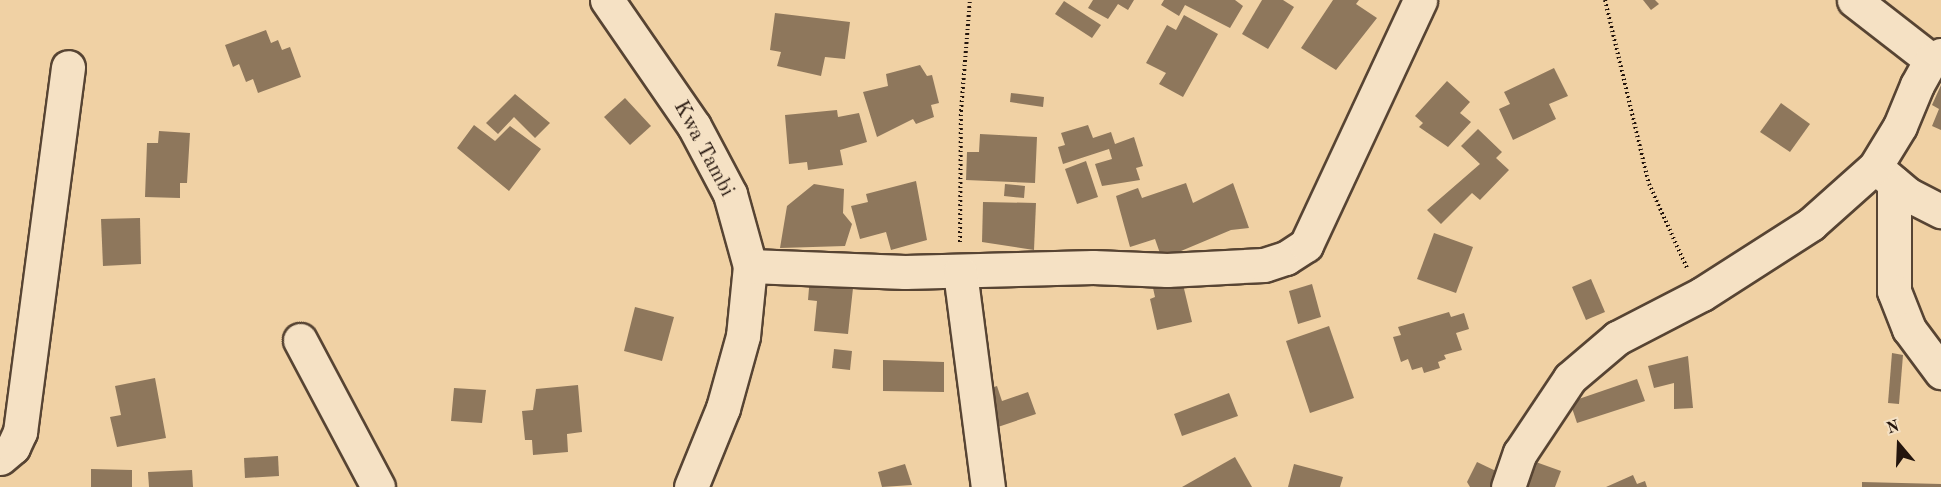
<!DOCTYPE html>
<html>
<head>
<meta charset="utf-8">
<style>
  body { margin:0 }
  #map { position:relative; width:1941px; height:487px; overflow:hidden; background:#f0d1a4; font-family:"Old Standard TT",serif }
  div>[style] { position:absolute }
  .building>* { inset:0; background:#8e775c }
  .path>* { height:4px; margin-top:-2px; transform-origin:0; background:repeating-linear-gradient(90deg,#24150d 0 1.5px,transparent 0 4.5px) }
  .roads { filter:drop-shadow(2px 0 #574433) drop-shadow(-2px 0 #574433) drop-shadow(0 2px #574433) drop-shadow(0 -2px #574433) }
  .minor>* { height:33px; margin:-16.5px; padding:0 16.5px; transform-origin:16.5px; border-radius:16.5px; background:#f5e1c4 }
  span { translate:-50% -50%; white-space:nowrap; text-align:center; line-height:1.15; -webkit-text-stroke:4.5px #f5e1c4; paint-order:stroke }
  .street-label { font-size:21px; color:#24150d }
  .north { position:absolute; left:1869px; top:415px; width:60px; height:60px; -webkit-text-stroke:4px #f5e1c4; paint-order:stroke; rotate:341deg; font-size:16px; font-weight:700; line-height:24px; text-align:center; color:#24150d }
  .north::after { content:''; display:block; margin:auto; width:21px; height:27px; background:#24150d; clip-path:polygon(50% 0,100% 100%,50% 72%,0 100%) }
</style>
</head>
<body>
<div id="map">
  <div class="building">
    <i style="clip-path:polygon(1093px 0,1134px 0,1128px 10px,1118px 4px,1108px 19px,1088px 8px)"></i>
    <i style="clip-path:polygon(1164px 0,1235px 0,1243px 6px,1230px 28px,1185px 5px,1179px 16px,1161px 5px)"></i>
    <i style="clip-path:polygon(1262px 0,1283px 0,1294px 7px,1268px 49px,1242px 34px)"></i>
    <i style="clip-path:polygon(1333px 0,1359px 0,1356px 4px,1377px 18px,1336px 70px,1301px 48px)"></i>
    <i style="clip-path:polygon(1643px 0,1655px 0,1659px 4px,1651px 10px)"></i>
    <i style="clip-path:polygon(1064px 1px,1101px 25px,1092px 38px,1055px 14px)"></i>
    <i style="clip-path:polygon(775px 13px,850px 22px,845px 59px,825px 57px,821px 76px,777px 66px,781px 52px,770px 50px)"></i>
    <i style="clip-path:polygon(1184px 15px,1218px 34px,1183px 97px,1159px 84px,1166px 73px,1146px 63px,1167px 25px,1176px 30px)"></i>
    <i style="clip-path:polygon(266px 30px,271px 43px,278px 40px,282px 50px,290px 47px,301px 77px,258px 93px,253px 79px,246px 82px,239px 64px,233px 67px,225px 45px)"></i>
    <i style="clip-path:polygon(920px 65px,927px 76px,932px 75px,939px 103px,931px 105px,934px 117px,916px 124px,913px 119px,877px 137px,863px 92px,888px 86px,886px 74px)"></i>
    <i style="clip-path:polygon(1554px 68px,1568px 96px,1549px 104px,1556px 119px,1513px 140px,1499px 109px,1510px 104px,1504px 92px)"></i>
    <i style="clip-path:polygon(1447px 81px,1470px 102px,1460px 113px,1471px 122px,1448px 147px,1419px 127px,1423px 123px,1415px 116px)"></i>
    <i style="clip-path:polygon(1941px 85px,1941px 130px,1932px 126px,1939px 109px,1932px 105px)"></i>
    <i style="clip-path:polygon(1011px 93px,1044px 97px,1043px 107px,1010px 102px)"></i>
    <i style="clip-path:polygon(515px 94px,550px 123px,535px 138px,514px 117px,498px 134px,486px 123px)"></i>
    <i style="clip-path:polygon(625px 98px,651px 126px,630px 145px,604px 117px)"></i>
    <i style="clip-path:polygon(1781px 103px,1810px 124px,1790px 152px,1760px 132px)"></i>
    <i style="clip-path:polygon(837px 110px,838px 117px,859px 113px,867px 142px,840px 150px,843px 165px,808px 170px,807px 162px,789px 164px,785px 115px)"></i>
    <i style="clip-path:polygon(474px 125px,495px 141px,510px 126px,541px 149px,509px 191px,457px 148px)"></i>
    <i style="clip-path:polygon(1088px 125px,1093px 138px,1111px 132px,1115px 144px,1134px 137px,1143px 166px,1136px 168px,1140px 180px,1102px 186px,1095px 164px,1112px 159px,1109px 149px,1063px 164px,1058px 147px,1065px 145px,1061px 133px)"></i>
    <i style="clip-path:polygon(1478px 129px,1502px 152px,1496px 158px,1509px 170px,1480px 200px,1472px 193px,1441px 224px,1427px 210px,1480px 164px,1461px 146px)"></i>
    <i style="clip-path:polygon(159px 131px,190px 133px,187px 183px,180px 183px,180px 198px,145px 197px,147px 143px,158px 143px)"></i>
    <i style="clip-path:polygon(980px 134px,1037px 137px,1035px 183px,966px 180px,967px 152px,979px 152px)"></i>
    <i style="clip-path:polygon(1086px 161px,1098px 197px,1077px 204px,1065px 169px)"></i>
    <i style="clip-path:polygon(916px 181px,927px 240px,891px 250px,886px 232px,860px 239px,851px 206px,868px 202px,866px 194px)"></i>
    <i style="clip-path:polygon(1186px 183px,1193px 203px,1233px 183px,1249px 228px,1231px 230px,1162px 259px,1155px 239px,1130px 247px,1116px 196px,1138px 188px,1142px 198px)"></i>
    <i style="clip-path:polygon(814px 184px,844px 189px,843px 213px,852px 224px,845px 246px,780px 248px,787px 206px)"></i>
    <i style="clip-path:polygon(1005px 184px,1025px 186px,1024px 198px,1004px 196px)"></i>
    <i style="clip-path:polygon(983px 202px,1036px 203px,1034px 250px,982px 242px)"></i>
    <i style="clip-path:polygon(140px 218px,141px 264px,103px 266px,101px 219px)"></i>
    <i style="clip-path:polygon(1434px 233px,1473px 247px,1456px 293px,1417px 279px)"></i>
    <i style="clip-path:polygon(1180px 272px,1192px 322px,1157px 330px,1150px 299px,1155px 297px,1151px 279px)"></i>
    <i style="clip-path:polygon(810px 276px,854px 279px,848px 334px,814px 331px,817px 301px,808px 300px)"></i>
    <i style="clip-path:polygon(1591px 279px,1605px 312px,1586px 320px,1572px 287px)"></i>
    <i style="clip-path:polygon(1312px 284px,1321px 317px,1298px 324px,1289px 291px)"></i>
    <i style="clip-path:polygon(635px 307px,674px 317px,662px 361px,624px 351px)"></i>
    <i style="clip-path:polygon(1449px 312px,1451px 317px,1464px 313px,1469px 329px,1456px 333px,1462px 350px,1444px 355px,1446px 359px,1438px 362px,1440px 368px,1424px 373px,1422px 367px,1412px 370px,1408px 359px,1401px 362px,1393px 337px,1401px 335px,1398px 327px)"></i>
    <i style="clip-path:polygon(1329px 326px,1354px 398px,1310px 413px,1286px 341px)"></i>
    <i style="clip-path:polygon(834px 349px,852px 351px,850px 370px,832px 368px)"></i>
    <i style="clip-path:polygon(1892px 353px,1903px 355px,1899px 404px,1888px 403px)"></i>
    <i style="clip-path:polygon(1688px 356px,1693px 408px,1674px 409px,1674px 383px,1654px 388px,1648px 366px)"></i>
    <i style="clip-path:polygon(883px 360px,944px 362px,944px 392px,883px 391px)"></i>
    <i style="clip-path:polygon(155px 378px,166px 438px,117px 447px,110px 417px,121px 415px,115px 386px)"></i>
    <i style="clip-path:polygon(1637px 379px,1645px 401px,1577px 423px,1570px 402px)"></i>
    <i style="clip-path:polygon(578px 385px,582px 432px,567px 434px,568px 452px,533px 455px,532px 440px,525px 440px,522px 411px,533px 410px,536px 389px)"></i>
    <i style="clip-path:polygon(997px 386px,1002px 401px,1028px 392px,1036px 414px,992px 429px,979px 392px)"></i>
    <i style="clip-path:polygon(454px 388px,486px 390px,482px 423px,451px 421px)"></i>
    <i style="clip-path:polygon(1229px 393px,1238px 416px,1182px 436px,1174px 414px)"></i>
    <i style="clip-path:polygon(278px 456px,279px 476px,245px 478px,244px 458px)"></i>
    <i style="clip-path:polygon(1235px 457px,1252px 487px,1182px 487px)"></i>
    <i style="clip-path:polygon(1533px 461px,1561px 471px,1555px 487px,1523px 487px)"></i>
    <i style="clip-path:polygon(1477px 462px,1498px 472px,1490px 487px,1470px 487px,1467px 482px)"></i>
    <i style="clip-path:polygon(905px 464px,912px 485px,882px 487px,878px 472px)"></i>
    <i style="clip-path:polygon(1294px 464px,1343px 477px,1340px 487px,1288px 487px)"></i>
    <i style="clip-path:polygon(91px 469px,132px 470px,132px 487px,91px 487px)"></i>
    <i style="clip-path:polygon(192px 470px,193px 487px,149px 487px,148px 472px)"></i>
    <i style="clip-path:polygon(1633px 475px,1637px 484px,1645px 481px,1647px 487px,1606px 487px)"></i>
    <i style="clip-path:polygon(1862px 482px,1941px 484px,1941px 487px,1862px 487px)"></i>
  </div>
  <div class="path">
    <i style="left:1605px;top:0;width:189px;rotate:76.6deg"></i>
    <i style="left:1649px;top:184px;width:92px;rotate:65.7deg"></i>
    <i style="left:960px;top:242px;width:131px;rotate:-89.6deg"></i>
    <i style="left:961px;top:111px;width:111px;rotate:-85.4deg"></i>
  </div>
  <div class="roads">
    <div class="minor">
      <i style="left:607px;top:0;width:153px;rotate:55.4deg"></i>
      <i style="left:694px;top:126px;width:77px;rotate:62.1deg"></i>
      <i style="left:730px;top:194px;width:75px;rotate:74.5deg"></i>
      <i style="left:750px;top:266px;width:70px;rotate:95.7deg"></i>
      <i style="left:743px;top:336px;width:75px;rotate:105.5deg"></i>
      <i style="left:723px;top:408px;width:85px;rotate:112.1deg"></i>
      <i style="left:1854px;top:0;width:98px;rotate:37.9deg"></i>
      <i style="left:1880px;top:171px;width:38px;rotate:40deg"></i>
      <i style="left:1909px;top:195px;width:36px;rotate:27deg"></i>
      <i style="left:1894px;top:183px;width:108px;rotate:90deg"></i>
      <i style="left:1894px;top:291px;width:41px;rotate:68.5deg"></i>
      <i style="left:1909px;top:329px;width:54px;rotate:53.3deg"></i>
      <i style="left:750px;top:266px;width:155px;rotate:2.2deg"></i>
      <i style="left:905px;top:272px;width:188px;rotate:-1.5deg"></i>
      <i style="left:1093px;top:267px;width:74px;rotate:2.3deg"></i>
      <i style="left:1167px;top:270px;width:97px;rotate:-3deg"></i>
      <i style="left:1264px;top:265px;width:23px;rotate:-18deg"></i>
      <i style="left:1286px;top:258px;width:24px;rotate:-33deg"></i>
      <i style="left:1306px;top:245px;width:270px;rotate:-65deg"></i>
      <i style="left:960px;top:272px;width:217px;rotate:82.6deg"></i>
      <i style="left:300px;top:340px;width:166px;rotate:62deg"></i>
      <i style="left:0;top:458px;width:17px;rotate:-40deg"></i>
      <i style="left:13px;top:447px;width:17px;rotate:-65deg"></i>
      <i style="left:20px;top:432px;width:368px;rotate:-82.5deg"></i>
      <i style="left:1508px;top:487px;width:36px;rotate:-71deg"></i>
      <i style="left:1520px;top:453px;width:90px;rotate:-56.3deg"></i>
      <i style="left:1570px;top:378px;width:62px;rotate:-40.4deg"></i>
      <i style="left:1617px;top:338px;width:96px;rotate:-27.4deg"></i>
      <i style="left:1702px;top:294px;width:130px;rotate:-32.7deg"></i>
      <i style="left:1811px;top:224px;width:86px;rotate:-41.7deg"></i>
      <i style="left:1875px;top:167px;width:48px;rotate:-58.6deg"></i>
      <i style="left:1900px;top:126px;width:44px;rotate:-67.5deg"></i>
      <i style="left:1917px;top:85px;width:29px;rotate:-61deg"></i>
      <i style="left:1931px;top:60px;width:11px;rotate:-27deg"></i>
    </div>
  </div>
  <div class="street-label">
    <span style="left:703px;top:149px;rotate:62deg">Kwa Tambi</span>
  </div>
  <div class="north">N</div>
</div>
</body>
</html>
